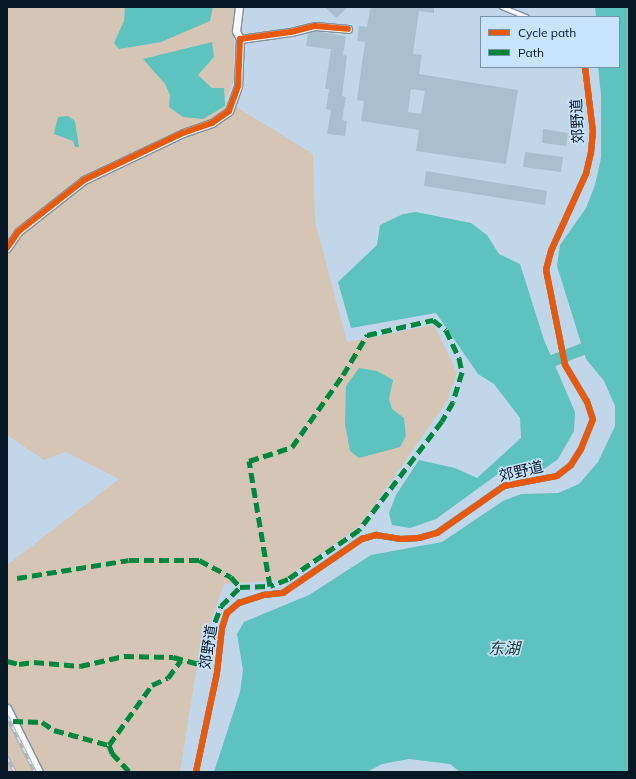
<!DOCTYPE html>
<html>
<head>
<meta charset="utf-8">
<style>
  body { margin:0 }
  #map { position:relative; width:636px; height:779px; overflow:hidden; background:#c2d6e9; font-family:Mulish,"Noto Sans SC",sans-serif }
  div>[style] { position:absolute }
  .green>* { inset:0; background:#d4c5b5 }
  .water>* { inset:0; background:#5ec2bf }
  .river>* { height:12px; margin:-6px; padding:0 6px; transform-origin:6px; border-radius:6px; background:#5ec2bf }
  .building>* { inset:0; background:#aabfcd }
  .roads { filter:drop-shadow(1px 0 #8091a0) drop-shadow(-1px 0 #8091a0) drop-shadow(0 1px #8091a0) drop-shadow(0 -1px #8091a0) }
  .lane>* { height:3.5px; margin:-1.75px; padding:0 1.75px; transform-origin:1.75px; border-radius:1.75px; background:#f6f9fc }
  .street>* { height:7px; margin:-3.5px; padding:0 3.5px; transform-origin:3.5px; border-radius:3.5px; background:#f6f9fc }
  .rail>* { height:3.5px; margin-top:-1.75px; transform-origin:0; background:repeating-linear-gradient(90deg,#c8e3fc 0 6px,#aeb3b8 0 12px); box-sizing:border-box; border-block:1px solid #aeb3b8 }
  .quiet>* { height:5px; margin-top:-2.5px; transform-origin:0; background:repeating-linear-gradient(90deg,#00873e 0 10px,transparent 0 15px) }
  .cycleway>* { height:6px; margin:-3px; padding:0 3px; transform-origin:3px; border-radius:3px; background:#e8590c }
  span { translate:-50% -50%; white-space:nowrap; text-align:center; line-height:1.15; -webkit-text-stroke:3px #c8e3fc; paint-order:stroke }
  .street-label { font-size:15px; color:#061726 }
  .water-label { font-size:16px; color:#1f3532; font-style:italic }
  .frame { position:absolute; inset:0; border:8px solid #061726; pointer-events:none }
  .legend { position:absolute; left:480px; top:16px; width:140px; height:52px; box-sizing:border-box; background:#c8e3fc; border:1px solid #7a91a6; margin:0; padding:5px 7px; list-style:none; font-size:12px; color:#061726 }
  .legend li { display:flex; align-items:center; gap:8px; height:20px }
  .legend b { width:20px; border:1px solid #7a91a6 }
</style>
</head>
<body>
<div id="map">
  <div class="green">
    <i style="clip-path:polygon(evenodd,7px 7px,125px 7px,124px 21px,114px 43px,210px 21px,213px 7px,234px 7px,234px 81px,225px 100px,313px 154px,315px 221px,347px 342px,434px 325px,457px 373px,447px 401px,360px 526px,284px 580px,224px 584px,199px 654px,180px 772px,7px 772px,7px 565px,119px 479px,66px 452px,44px 460px,7px 435px,7px 7px,214px 57px,198px 75px,212px 88px,169px 107px,170px 95px,165px 84px,214px 57px,7px 7px,389px 399px,392px 409px,404px 418px,406px 436px,400px 446px,389px 399px)"></i>
  </div>
  <div class="water">
    <i style="clip-path:polygon(125px 7px,213px 7px,210px 21px,161px 42px,119px 49px,114px 43px,124px 21px)"></i>
    <i style="clip-path:polygon(595px 7px,629px 7px,629px 772px,460px 772px,450px 764px,409px 759px,382px 764px,367px 772px,214px 772px,240px 692px,243px 670px,237px 634px,244px 622px,309px 595px,371px 555px,442px 542px,503px 501px,521px 494px,558px 493px,579px 484px,598px 462px,615px 426px,615px 406px,604px 381px,586px 359px,557px 266px,560px 245px,586px 208px,595px 185px,601px 158px,601px 95px,598px 67px,619px 67px,619px 17px,596px 17px)"></i>
    <i style="clip-path:polygon(212px 42px,214px 57px,198px 75px,212px 88px,224px 88px,225px 106px,203px 119px,183px 117px,169px 107px,170px 95px,165px 84px,143px 59px)"></i>
    <i style="clip-path:polygon(68px 116px,75px 121px,79px 147px,75px 147px,73px 141px,54px 134px,58px 117px)"></i>
    <i style="clip-path:polygon(416px 212px,471px 223px,487px 235px,499px 254px,520px 264px,544px 340px,575px 412px,574px 431px,558px 459px,544px 469px,502px 471px,436px 519px,410px 528px,392px 525px,389px 513px,396px 495px,419px 460px,455px 468px,477px 478px,521px 438px,520px 418px,494px 384px,478px 374px,436px 313px,351px 328px,338px 282px,377px 245px,380px 225px,403px 214px)"></i>
    <i style="clip-path:polygon(359px 368px,377px 371px,393px 380px,389px 399px,392px 409px,404px 418px,406px 436px,400px 447px,359px 458px,350px 451px,345px 424px,346px 386px)"></i>
  </div>
  <div class="river">
    <i style="left:552px;top:361px;width:33px;rotate:-21deg"></i>
  </div>
  <div class="building">
    <i style="clip-path:polygon(325px 7px,348px 7px,336px 18px)"></i>
    <i style="clip-path:polygon(evenodd,374px 7px,434px 7px,434px 13px,419px 11px,413px 54px,422px 55px,419px 74px,518px 90px,506px 164px,416px 151px,419px 130px,361px 121px,364px 101px,357px 100px,365px 42px,357px 41px,359px 26px,367px 27px,370px 9px,374px 7px,411px 89px,425px 91px,421px 114px,408px 112px,411px 89px)"></i>
    <i style="clip-path:polygon(314px 31px,346px 36px,343px 55px,347px 56px,342px 96px,346px 97px,342px 120px,347px 121px,345px 136px,327px 134px,331px 110px,326px 109px,329px 89px,325px 89px,331px 49px,306px 46px,308px 33px)"></i>
    <i style="clip-path:polygon(543px 129px,568px 133px,566px 146px,542px 143px)"></i>
    <i style="clip-path:polygon(525px 152px,563px 157px,561px 172px,523px 167px)"></i>
    <i style="clip-path:polygon(426px 171px,547px 191px,545px 205px,424px 186px)"></i>
  </div>
  <div class="roads">
    <div class="lane">
      <i style="left:502px;top:7px;width:27px;rotate:22deg"></i>
      <i style="left:196px;top:772px;width:101px;rotate:-78deg"></i>
      <i style="left:217px;top:673px;width:45px;rotate:-83.7deg"></i>
      <i style="left:222px;top:628px;width:16px;rotate:-72deg"></i>
      <i style="left:227px;top:613px;width:16px;rotate:-40deg"></i>
      <i style="left:239px;top:603px;width:25px;rotate:-18deg"></i>
      <i style="left:263px;top:595px;width:20px;rotate:-6deg"></i>
      <i style="left:283px;top:593px;width:96px;rotate:-34.4deg"></i>
      <i style="left:362px;top:539px;width:15px;rotate:-16deg"></i>
      <i style="left:376px;top:535px;width:25px;rotate:9deg"></i>
      <i style="left:401px;top:539px;width:18px;rotate:-3deg"></i>
      <i style="left:419px;top:538px;width:19px;rotate:-16deg"></i>
      <i style="left:437px;top:533px;width:82px;rotate:-35deg"></i>
      <i style="left:504px;top:486px;width:54px;rotate:-10.7deg"></i>
      <i style="left:557px;top:476px;width:18px;rotate:-38deg"></i>
      <i style="left:571px;top:465px;width:19px;rotate:-58deg"></i>
      <i style="left:581px;top:449px;width:31px;rotate:-68deg"></i>
      <i style="left:593px;top:420px;width:19px;rotate:-108deg"></i>
      <i style="left:587px;top:402px;width:43px;rotate:-120.7deg"></i>
      <i style="left:565px;top:365px;width:97px;rotate:-101.3deg"></i>
      <i style="left:546px;top:270px;width:20px;rotate:-75deg"></i>
      <i style="left:551px;top:251px;width:85px;rotate:-65.6deg"></i>
      <i style="left:586px;top:174px;width:22px;rotate:-77deg"></i>
      <i style="left:591px;top:153px;width:21px;rotate:-85deg"></i>
      <i style="left:593px;top:132px;width:65px;rotate:-97deg"></i>
    </div>
    <div class="street">
      <i style="left:239px;top:7px;width:24px;rotate:97deg"></i>
      <i style="left:236px;top:31px;width:9px;rotate:63deg"></i>
      <i style="left:7px;top:248px;width:19px;rotate:-55deg"></i>
      <i style="left:18px;top:232px;width:84px;rotate:-38.2deg"></i>
      <i style="left:84px;top:180px;width:110px;rotate:-25.4deg"></i>
      <i style="left:183px;top:133px;width:31px;rotate:-19deg"></i>
      <i style="left:212px;top:123px;width:21px;rotate:-35deg"></i>
      <i style="left:229px;top:111px;width:27px;rotate:-70deg"></i>
      <i style="left:238px;top:86px;width:47px;rotate:-87.6deg"></i>
      <i style="left:240px;top:39px;width:51px;rotate:-7.8deg"></i>
      <i style="left:291px;top:32px;width:25px;rotate:-14deg"></i>
      <i style="left:315px;top:26px;width:33px;rotate:5deg"></i>
      <i style="left:7px;top:708px;width:72px;rotate:63.4deg"></i>
    </div>
  </div>
  <div class="rail">
    <i style="left:7px;top:716px;width:63px;rotate:63.4deg"></i>
    <i style="left:7px;top:757px;width:17px;rotate:62deg"></i>
  </div>
  <div class="quiet">
    <i style="left:17px;top:578px;width:113px;rotate:-9.1deg"></i>
    <i style="left:129px;top:560px;width:70px"></i>
    <i style="left:199px;top:560px;width:36px;rotate:28deg"></i>
    <i style="left:231px;top:577px;width:13px;rotate:48deg"></i>
    <i style="left:240px;top:587px;width:30px;rotate:-2deg"></i>
    <i style="left:270px;top:586px;width:127px;rotate:-99.5deg"></i>
    <i style="left:249px;top:461px;width:45px;rotate:-18deg"></i>
    <i style="left:292px;top:447px;width:88px;rotate:-54.7deg"></i>
    <i style="left:343px;top:375px;width:47px;rotate:-59deg"></i>
    <i style="left:367px;top:335px;width:68px;rotate:-12.8deg"></i>
    <i style="left:433px;top:320px;width:16px;rotate:38deg"></i>
    <i style="left:446px;top:330px;width:31px;rotate:65deg"></i>
    <i style="left:459px;top:358px;width:14px;rotate:78deg"></i>
    <i style="left:462px;top:372px;width:31px;rotate:107deg"></i>
    <i style="left:453px;top:402px;width:22px;rotate:120deg"></i>
    <i style="left:442px;top:421px;width:137px;rotate:127.3deg"></i>
    <i style="left:359px;top:530px;width:86px;rotate:145.4deg"></i>
    <i style="left:288px;top:579px;width:19px;rotate:159deg"></i>
    <i style="left:7px;top:661px;width:12px;rotate:14deg"></i>
    <i style="left:19px;top:664px;width:15px;rotate:-8deg"></i>
    <i style="left:34px;top:662px;width:46px;rotate:5deg"></i>
    <i style="left:80px;top:666px;width:45px;rotate:-12.8deg"></i>
    <i style="left:124px;top:656px;width:49px;rotate:1.2deg"></i>
    <i style="left:173px;top:657px;width:27px;rotate:15deg"></i>
    <i style="left:199px;top:664px;width:62px;rotate:-69.2deg"></i>
    <i style="left:221px;top:606px;width:27px;rotate:-45deg"></i>
    <i style="left:13px;top:721px;width:29px;rotate:2deg"></i>
    <i style="left:42px;top:722px;width:14px;rotate:34deg"></i>
    <i style="left:54px;top:730px;width:57px;rotate:15.3deg"></i>
    <i style="left:109px;top:745px;width:74px;rotate:-54.4deg"></i>
    <i style="left:152px;top:685px;width:17px;rotate:-24deg"></i>
    <i style="left:168px;top:678px;width:22px;rotate:-54deg"></i>
    <i style="left:109px;top:745px;width:9px;rotate:69deg"></i>
    <i style="left:112px;top:753px;width:26px;rotate:47deg"></i>
  </div>
  <div class="cycleway">
    <i style="left:7px;top:248px;width:19px;rotate:-55deg"></i>
    <i style="left:18px;top:232px;width:84px;rotate:-38.2deg"></i>
    <i style="left:84px;top:180px;width:110px;rotate:-25.4deg"></i>
    <i style="left:183px;top:133px;width:31px;rotate:-19deg"></i>
    <i style="left:212px;top:123px;width:21px;rotate:-35deg"></i>
    <i style="left:229px;top:111px;width:27px;rotate:-70deg"></i>
    <i style="left:238px;top:86px;width:47px;rotate:-87.6deg"></i>
    <i style="left:240px;top:39px;width:51px;rotate:-7.8deg"></i>
    <i style="left:291px;top:32px;width:25px;rotate:-14deg"></i>
    <i style="left:315px;top:26px;width:33px;rotate:5deg"></i>
    <i style="left:196px;top:772px;width:101px;rotate:-78deg"></i>
    <i style="left:217px;top:673px;width:45px;rotate:-83.7deg"></i>
    <i style="left:222px;top:628px;width:16px;rotate:-72deg"></i>
    <i style="left:227px;top:613px;width:16px;rotate:-40deg"></i>
    <i style="left:239px;top:603px;width:25px;rotate:-18deg"></i>
    <i style="left:263px;top:595px;width:20px;rotate:-6deg"></i>
    <i style="left:283px;top:593px;width:96px;rotate:-34.4deg"></i>
    <i style="left:362px;top:539px;width:15px;rotate:-16deg"></i>
    <i style="left:376px;top:535px;width:25px;rotate:9deg"></i>
    <i style="left:401px;top:539px;width:18px;rotate:-3deg"></i>
    <i style="left:419px;top:538px;width:19px;rotate:-16deg"></i>
    <i style="left:437px;top:533px;width:82px;rotate:-35deg"></i>
    <i style="left:504px;top:486px;width:54px;rotate:-10.7deg"></i>
    <i style="left:557px;top:476px;width:18px;rotate:-38deg"></i>
    <i style="left:571px;top:465px;width:19px;rotate:-58deg"></i>
    <i style="left:581px;top:449px;width:31px;rotate:-68deg"></i>
    <i style="left:593px;top:420px;width:19px;rotate:-108deg"></i>
    <i style="left:587px;top:402px;width:43px;rotate:-120.7deg"></i>
    <i style="left:565px;top:365px;width:97px;rotate:-101.3deg"></i>
    <i style="left:546px;top:270px;width:20px;rotate:-75deg"></i>
    <i style="left:551px;top:251px;width:85px;rotate:-65.6deg"></i>
    <i style="left:586px;top:174px;width:22px;rotate:-77deg"></i>
    <i style="left:591px;top:153px;width:21px;rotate:-85deg"></i>
    <i style="left:593px;top:132px;width:65px;rotate:-97deg"></i>
  </div>
  <div class="street-label">
    <span style="left:577px;top:121px;rotate:-93deg">郊野道</span>
    <span style="left:521px;top:471px;rotate:-13deg">郊野道</span>
    <span style="left:208px;top:647px;rotate:-81deg">郊野道</span>
  </div>
  <div class="water-label">
    <span style="left:504px;top:648px">东湖</span>
  </div>
  <div class="frame"></div>
  <ul class="legend">
  <li><b style="height:5px;background:#e8590c"></b>Cycle path</li>
  <li><b style="height:5px;background:#00873e"></b>Path</li>
  </ul>
</div>
</body>
</html>
